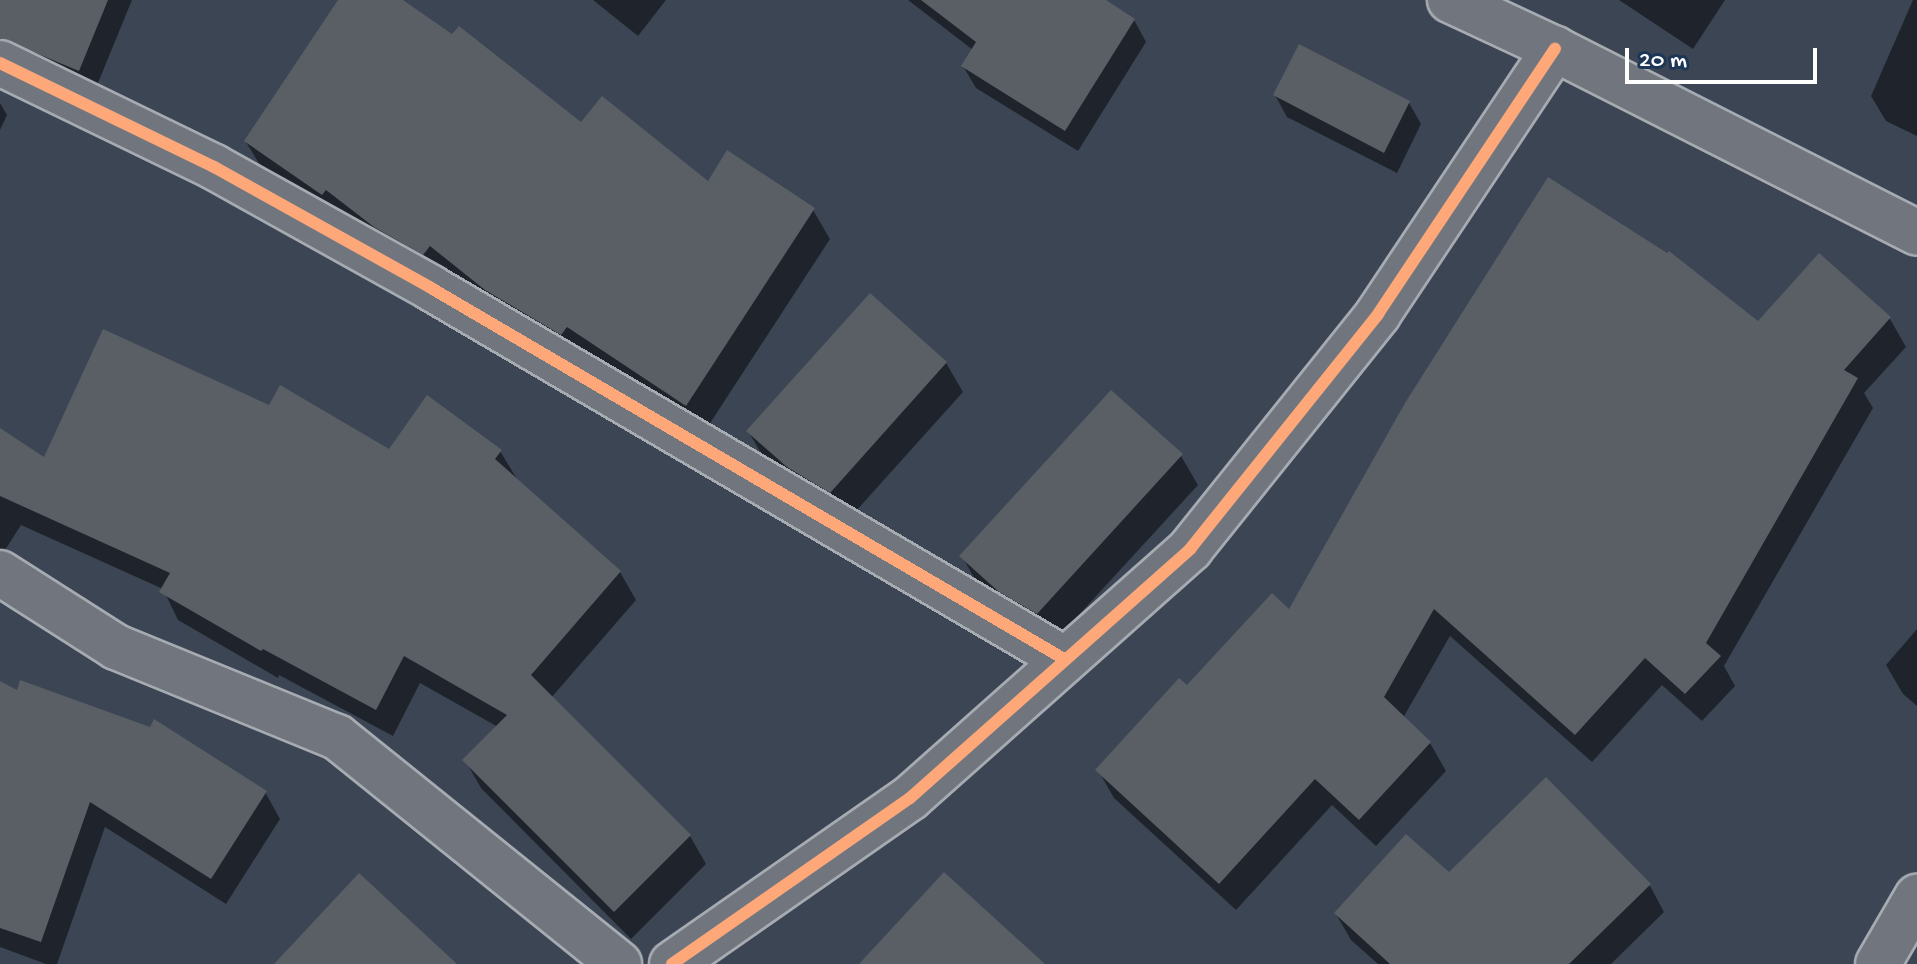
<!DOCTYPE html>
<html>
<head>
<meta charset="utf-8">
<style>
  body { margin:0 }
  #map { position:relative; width:1917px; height:964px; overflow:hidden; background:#3b4553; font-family:"Gochi Hand",sans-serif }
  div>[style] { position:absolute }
  .shadow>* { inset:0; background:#0007 }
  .building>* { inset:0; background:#5a5f66 }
  .roads { filter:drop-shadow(2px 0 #a7abb2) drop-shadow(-2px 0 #a7abb2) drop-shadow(0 2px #a7abb2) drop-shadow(0 -2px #a7abb2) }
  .minor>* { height:44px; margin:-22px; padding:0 22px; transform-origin:22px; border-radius:22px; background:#70757e }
  .cycleway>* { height:12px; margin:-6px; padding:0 6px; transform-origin:6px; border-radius:6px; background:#fea87a }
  span { translate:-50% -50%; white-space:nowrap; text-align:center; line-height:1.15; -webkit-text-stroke:7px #1d3557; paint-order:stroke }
  .scale { position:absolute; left:1625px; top:48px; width:192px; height:36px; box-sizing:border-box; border:4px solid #fff; border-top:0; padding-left:10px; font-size:24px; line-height:28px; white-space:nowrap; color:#fff; -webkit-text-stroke:6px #1d3557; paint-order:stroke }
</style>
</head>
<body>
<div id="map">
  <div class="shadow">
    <i style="clip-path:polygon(0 0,132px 0,93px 95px,0 68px)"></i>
    <i style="clip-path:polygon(340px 0,399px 0,582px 125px,708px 184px,813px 210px,830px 239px,703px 434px,263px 170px,246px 142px)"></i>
    <i style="clip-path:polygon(593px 0,666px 0,638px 36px)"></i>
    <i style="clip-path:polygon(908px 0,1102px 0,1134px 20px,1146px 42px,1078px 151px,976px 88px,963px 66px,973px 50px)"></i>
    <i style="clip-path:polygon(1619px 0,1725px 0,1693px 49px)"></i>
    <i style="clip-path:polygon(1913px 0,1917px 0,1917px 136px,1886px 121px,1871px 96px)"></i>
    <i style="clip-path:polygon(1275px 95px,1409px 103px,1421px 124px,1397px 173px,1287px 117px)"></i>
    <i style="clip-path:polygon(0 103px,7px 115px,0 130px)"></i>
    <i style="clip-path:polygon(1819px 256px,1890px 319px,1906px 347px,1864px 393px,1873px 408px,1724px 666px,1735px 686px,1702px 721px,1662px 685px,1592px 762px,1450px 636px,1403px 718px,1430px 743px,1446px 771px,1376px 846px,1332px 805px,1236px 910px,1114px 798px,1098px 770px,1187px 688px,1290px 612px,1759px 324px)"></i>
    <i style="clip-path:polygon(946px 363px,963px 392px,847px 521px,765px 460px,748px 431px)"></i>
    <i style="clip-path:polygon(270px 408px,390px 451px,500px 451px,517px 479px,620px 572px,636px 600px,551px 698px,690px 836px,706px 864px,631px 939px,481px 788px,465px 760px,498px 727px,420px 683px,393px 736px,279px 675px,278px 678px,178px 620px,163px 589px,21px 525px,0 558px,0 430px,45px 460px)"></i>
    <i style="clip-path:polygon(1181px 456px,1198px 485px,1054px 642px,978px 585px,962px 556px)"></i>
    <i style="clip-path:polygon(1917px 629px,1917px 706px,1903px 694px,1886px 665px)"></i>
    <i style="clip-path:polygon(0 684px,265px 792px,280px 819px,226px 904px,105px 827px,57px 964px,46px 964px,0 947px)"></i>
    <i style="clip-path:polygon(1546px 780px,1650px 886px,1664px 912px,1611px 964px,1378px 964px,1351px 940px,1336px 914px,1449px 875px)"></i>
  </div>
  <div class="building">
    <i style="clip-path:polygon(0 0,108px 0,79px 71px,0 38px)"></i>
    <i style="clip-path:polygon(338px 0,403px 0,452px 34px,459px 26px,581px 122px,602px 96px,708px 181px,727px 150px,815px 208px,686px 406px,567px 327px,561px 335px,485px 290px,430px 246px,423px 255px,374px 227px,326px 190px,322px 195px,244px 141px)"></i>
    <i style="clip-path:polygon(921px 0,1106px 0,1135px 19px,1065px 131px,961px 66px,976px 42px)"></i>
    <i style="clip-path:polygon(1299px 44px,1410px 101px,1384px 153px,1273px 95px)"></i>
    <i style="clip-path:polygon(1548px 177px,1667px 253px,1669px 251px,1758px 321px,1819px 253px,1891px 317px,1844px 370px,1858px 378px,1706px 643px,1721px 656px,1685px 694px,1645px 658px,1575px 735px,1434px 609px,1384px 697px,1431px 742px,1359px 820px,1315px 779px,1219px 884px,1095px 770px,1179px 678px,1187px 685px,1272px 593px,1289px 609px,1405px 403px)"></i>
    <i style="clip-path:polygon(870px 293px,947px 362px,830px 493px,787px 467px,746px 431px)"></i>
    <i style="clip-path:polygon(103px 329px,269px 405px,280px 385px,389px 449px,427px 395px,502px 450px,495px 459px,621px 571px,531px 675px,691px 835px,614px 912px,462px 760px,507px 715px,404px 656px,376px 710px,263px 649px,261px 651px,159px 592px,170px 573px,0 496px,0 428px,44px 457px)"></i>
    <i style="clip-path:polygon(1111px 390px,1183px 454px,1037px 614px,999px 592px,959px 556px)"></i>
    <i style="clip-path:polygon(20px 680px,150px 727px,154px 719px,267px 791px,211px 879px,90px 802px,41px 942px,0 928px,0 681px,17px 690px)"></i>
    <i style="clip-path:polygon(1546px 777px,1651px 884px,1569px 964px,1390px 964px,1334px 913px,1406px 834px,1449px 872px)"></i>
    <i style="clip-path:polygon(944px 872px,1045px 964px,859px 964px)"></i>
    <i style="clip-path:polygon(359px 873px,457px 964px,274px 964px)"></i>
  </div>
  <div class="roads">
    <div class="minor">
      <i style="left:1450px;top:0;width:116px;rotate:25deg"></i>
      <i style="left:1555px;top:49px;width:406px;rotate:26.9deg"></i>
      <i style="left:0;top:63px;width:238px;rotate:25.9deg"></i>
      <i style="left:214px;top:167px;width:248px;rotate:29.1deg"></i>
      <i style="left:431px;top:288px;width:734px;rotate:30.37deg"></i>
      <i style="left:0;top:573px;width:138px;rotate:32.5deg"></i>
      <i style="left:116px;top:647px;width:239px;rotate:22.2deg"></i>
      <i style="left:337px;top:737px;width:362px;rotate:38.8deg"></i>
      <i style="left:672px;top:964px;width:290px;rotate:-34.9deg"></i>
      <i style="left:910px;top:798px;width:375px;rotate:-41.6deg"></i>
      <i style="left:1190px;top:549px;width:301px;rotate:-51.3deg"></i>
      <i style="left:1378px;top:314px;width:319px;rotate:-56.3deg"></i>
      <i style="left:1878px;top:964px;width:78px;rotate:-59.8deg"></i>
    </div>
  </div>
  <div class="cycleway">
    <i style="left:0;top:63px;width:238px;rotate:25.9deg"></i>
    <i style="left:214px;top:167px;width:248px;rotate:29.1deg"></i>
    <i style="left:431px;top:288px;width:734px;rotate:30.37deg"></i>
    <i style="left:672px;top:964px;width:290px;rotate:-34.9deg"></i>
    <i style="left:910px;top:798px;width:375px;rotate:-41.6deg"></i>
    <i style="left:1190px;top:549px;width:301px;rotate:-51.3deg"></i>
    <i style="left:1378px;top:314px;width:319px;rotate:-56.3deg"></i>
  </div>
  <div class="scale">20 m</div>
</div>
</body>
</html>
